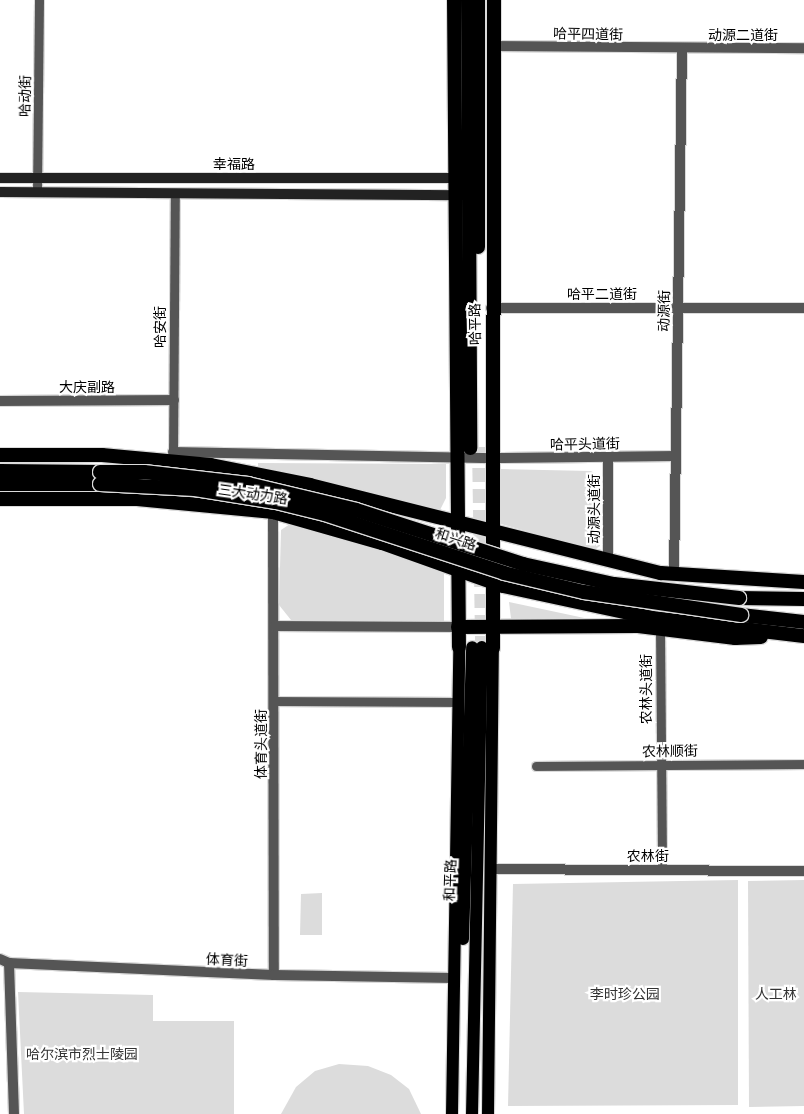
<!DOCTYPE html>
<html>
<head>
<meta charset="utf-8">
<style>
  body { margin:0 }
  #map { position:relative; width:804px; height:1114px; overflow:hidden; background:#fff; font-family:"Open Sans","Noto Sans SC",sans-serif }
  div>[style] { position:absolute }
  .green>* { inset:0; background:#dcdcdc }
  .trunk-tunnel>* { height:14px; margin-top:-7px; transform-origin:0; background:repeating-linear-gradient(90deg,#d9d9d9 0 14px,transparent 0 21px) }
  .roads { filter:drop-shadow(1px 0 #dbdbdb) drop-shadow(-1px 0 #dbdbdb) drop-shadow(0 1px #dbdbdb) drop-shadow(0 -1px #dbdbdb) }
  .minor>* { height:9px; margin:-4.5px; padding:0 4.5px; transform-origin:4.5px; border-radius:4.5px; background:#555 }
  .tertiary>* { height:10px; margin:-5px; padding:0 5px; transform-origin:5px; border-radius:5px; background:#555 }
  .secondary>* { height:10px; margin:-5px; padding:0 5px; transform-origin:5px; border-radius:5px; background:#222 }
  .primary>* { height:12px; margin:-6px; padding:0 6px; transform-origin:6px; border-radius:6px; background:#000 }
  .trunk>* { height:14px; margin:-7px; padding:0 7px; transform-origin:7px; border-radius:7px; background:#000 }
  .bridges { filter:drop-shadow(1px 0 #dbdbdb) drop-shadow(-1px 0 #dbdbdb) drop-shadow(0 1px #dbdbdb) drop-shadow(0 -1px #dbdbdb) }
  .trunk-bridge>* { height:14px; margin:-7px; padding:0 7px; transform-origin:7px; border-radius:7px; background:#000 }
  span { translate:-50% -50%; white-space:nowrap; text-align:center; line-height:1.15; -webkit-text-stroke:4.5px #fff; paint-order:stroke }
  .street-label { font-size:14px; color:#000 }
  .park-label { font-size:14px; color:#333 }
</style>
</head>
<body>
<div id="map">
  <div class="green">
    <i style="clip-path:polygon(258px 463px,446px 464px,446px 498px,440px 510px,258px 468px)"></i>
    <i style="clip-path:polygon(501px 469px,591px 471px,599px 476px,600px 546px,594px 550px,501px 524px)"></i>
    <i style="clip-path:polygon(290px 524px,436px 565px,444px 573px,444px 623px,291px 620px,279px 605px,281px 530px)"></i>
    <i style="clip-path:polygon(509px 602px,622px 626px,512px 627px)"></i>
    <i style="clip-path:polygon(738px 880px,738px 1105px,508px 1106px,513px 884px)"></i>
    <i style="clip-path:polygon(804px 880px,804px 1106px,749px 1107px,748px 881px)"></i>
    <i style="clip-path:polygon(322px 893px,322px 935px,300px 935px,301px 894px)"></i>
    <i style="clip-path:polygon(18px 992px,153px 995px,153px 1021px,234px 1021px,234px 1114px,24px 1114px)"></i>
    <i style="clip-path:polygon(339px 1064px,368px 1066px,391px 1075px,409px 1089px,421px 1114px,281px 1114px,296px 1087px,315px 1071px)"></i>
  </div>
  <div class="trunk-tunnel">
    <i style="left:479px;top:447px;width:200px;rotate:89.1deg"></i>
  </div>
  <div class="roads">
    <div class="minor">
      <i style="left:37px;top:192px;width:192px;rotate:-89.4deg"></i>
      <i style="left:173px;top:458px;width:265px;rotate:-89.6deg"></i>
      <i style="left:660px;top:629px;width:241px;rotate:89.5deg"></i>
      <i style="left:275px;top:701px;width:184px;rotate:0.3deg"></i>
      <i style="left:536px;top:766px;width:268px;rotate:-0.4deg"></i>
    </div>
    <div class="tertiary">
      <i style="left:494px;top:46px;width:310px;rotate:0.4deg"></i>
      <i style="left:491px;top:308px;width:313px"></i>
      <i style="left:0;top:401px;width:174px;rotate:-0.3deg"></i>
      <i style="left:173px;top:452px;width:322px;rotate:1.1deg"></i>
      <i style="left:495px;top:458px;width:181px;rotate:-0.6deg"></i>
      <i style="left:273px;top:512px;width:463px;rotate:89.9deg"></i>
      <i style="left:608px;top:561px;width:104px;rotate:-90deg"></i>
      <i style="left:674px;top:574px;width:525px;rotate:-89.13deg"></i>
      <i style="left:274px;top:626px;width:184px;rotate:0.3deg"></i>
      <i style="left:492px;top:869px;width:312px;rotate:0.4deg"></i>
      <i style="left:0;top:959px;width:10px;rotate:24deg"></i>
      <i style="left:9px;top:963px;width:265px;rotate:2.6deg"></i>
      <i style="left:274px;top:975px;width:179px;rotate:1deg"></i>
      <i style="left:9px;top:963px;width:151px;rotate:88.1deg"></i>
    </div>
    <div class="secondary">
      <i style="left:0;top:178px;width:462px"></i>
      <i style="left:0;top:192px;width:461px;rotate:0.4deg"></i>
    </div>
    <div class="primary">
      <i style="left:463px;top:939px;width:292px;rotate:-88.2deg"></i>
      <i style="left:452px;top:1114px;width:467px;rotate:-89.1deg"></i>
      <i style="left:472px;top:1114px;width:467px;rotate:-88.8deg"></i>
      <i style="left:488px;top:1114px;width:466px;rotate:-89.4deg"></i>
    </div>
    <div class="trunk">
      <i style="left:454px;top:0;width:647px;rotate:89.56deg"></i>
      <i style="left:468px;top:0;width:448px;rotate:89.7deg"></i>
      <i style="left:478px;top:247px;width:247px;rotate:-90deg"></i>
      <i style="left:0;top:455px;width:102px"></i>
      <i style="left:102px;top:455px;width:109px;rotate:5.2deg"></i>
      <i style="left:211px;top:465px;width:101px;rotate:11.4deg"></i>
      <i style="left:310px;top:485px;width:362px;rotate:14.1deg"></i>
      <i style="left:661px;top:573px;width:143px;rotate:3.6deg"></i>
      <i style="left:0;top:471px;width:100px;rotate:0.6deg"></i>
      <i style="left:0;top:484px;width:100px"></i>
      <i style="left:0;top:499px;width:137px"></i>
      <i style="left:137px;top:499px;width:137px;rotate:5.5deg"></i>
      <i style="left:273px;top:512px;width:113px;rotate:15.9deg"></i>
      <i style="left:382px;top:543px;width:128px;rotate:19.6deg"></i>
      <i style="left:503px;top:586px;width:152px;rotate:12.1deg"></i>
      <i style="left:652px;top:618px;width:153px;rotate:6.8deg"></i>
      <i style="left:739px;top:598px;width:65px;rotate:0.9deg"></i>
      <i style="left:741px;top:615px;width:63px;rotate:6.3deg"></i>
      <i style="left:458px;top:627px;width:180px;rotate:-0.3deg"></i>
      <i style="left:638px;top:626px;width:98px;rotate:7.1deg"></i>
      <i style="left:735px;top:638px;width:26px;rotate:-2deg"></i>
      <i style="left:493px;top:648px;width:648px;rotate:-89.91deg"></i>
    </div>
  </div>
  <div class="bridges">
    <div class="trunk-bridge">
      <i style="left:100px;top:472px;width:44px"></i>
      <i style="left:144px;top:472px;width:105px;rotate:6.6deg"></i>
      <i style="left:248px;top:484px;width:111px;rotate:13.5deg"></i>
      <i style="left:356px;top:510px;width:176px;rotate:17.9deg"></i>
      <i style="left:523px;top:564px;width:93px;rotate:12.4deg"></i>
      <i style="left:614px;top:584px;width:126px;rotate:6.4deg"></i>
      <i style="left:100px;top:484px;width:95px;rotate:3deg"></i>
      <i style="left:195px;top:489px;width:82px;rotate:9.1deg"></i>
      <i style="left:276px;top:502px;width:50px;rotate:13.8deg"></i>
      <i style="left:325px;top:514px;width:188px;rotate:18.2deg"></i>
      <i style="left:504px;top:573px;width:82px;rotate:13.4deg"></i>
      <i style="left:584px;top:592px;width:159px;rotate:8.3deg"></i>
    </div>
  </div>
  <div class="street-label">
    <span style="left:588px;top:34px;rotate:1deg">哈平四道街</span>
    <span style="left:743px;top:35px">动源二道街</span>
    <span style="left:25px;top:96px;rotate:-89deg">哈动街</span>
    <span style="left:234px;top:164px">幸福路</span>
    <span style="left:602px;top:294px">哈平二道街</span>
    <span style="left:664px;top:311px;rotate:-89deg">动源街</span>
    <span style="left:475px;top:324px;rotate:-91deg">哈平路</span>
    <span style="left:160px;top:327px;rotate:-90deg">哈安街</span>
    <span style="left:87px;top:387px">大庆副路</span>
    <span style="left:585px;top:444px;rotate:-1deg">哈平头道街</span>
    <span style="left:253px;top:494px;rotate:8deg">三大动力路</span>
    <span style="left:594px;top:509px;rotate:-90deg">动源头道街</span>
    <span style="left:456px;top:539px;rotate:18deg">和兴路</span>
    <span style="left:646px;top:689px;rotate:-90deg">农林头道街</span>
    <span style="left:261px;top:744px;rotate:-90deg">体育头道街</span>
    <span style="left:670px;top:751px;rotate:-1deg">农林顺街</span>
    <span style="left:648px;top:856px">农林街</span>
    <span style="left:450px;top:880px;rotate:-88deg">和平路</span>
    <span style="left:227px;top:960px;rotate:3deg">体育街</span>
  </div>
  <div class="park-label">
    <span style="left:625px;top:994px">李时珍公园</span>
    <span style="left:776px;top:994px">人工林</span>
    <span style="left:82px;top:1054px">哈尔滨市烈士陵园</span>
  </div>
</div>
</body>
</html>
